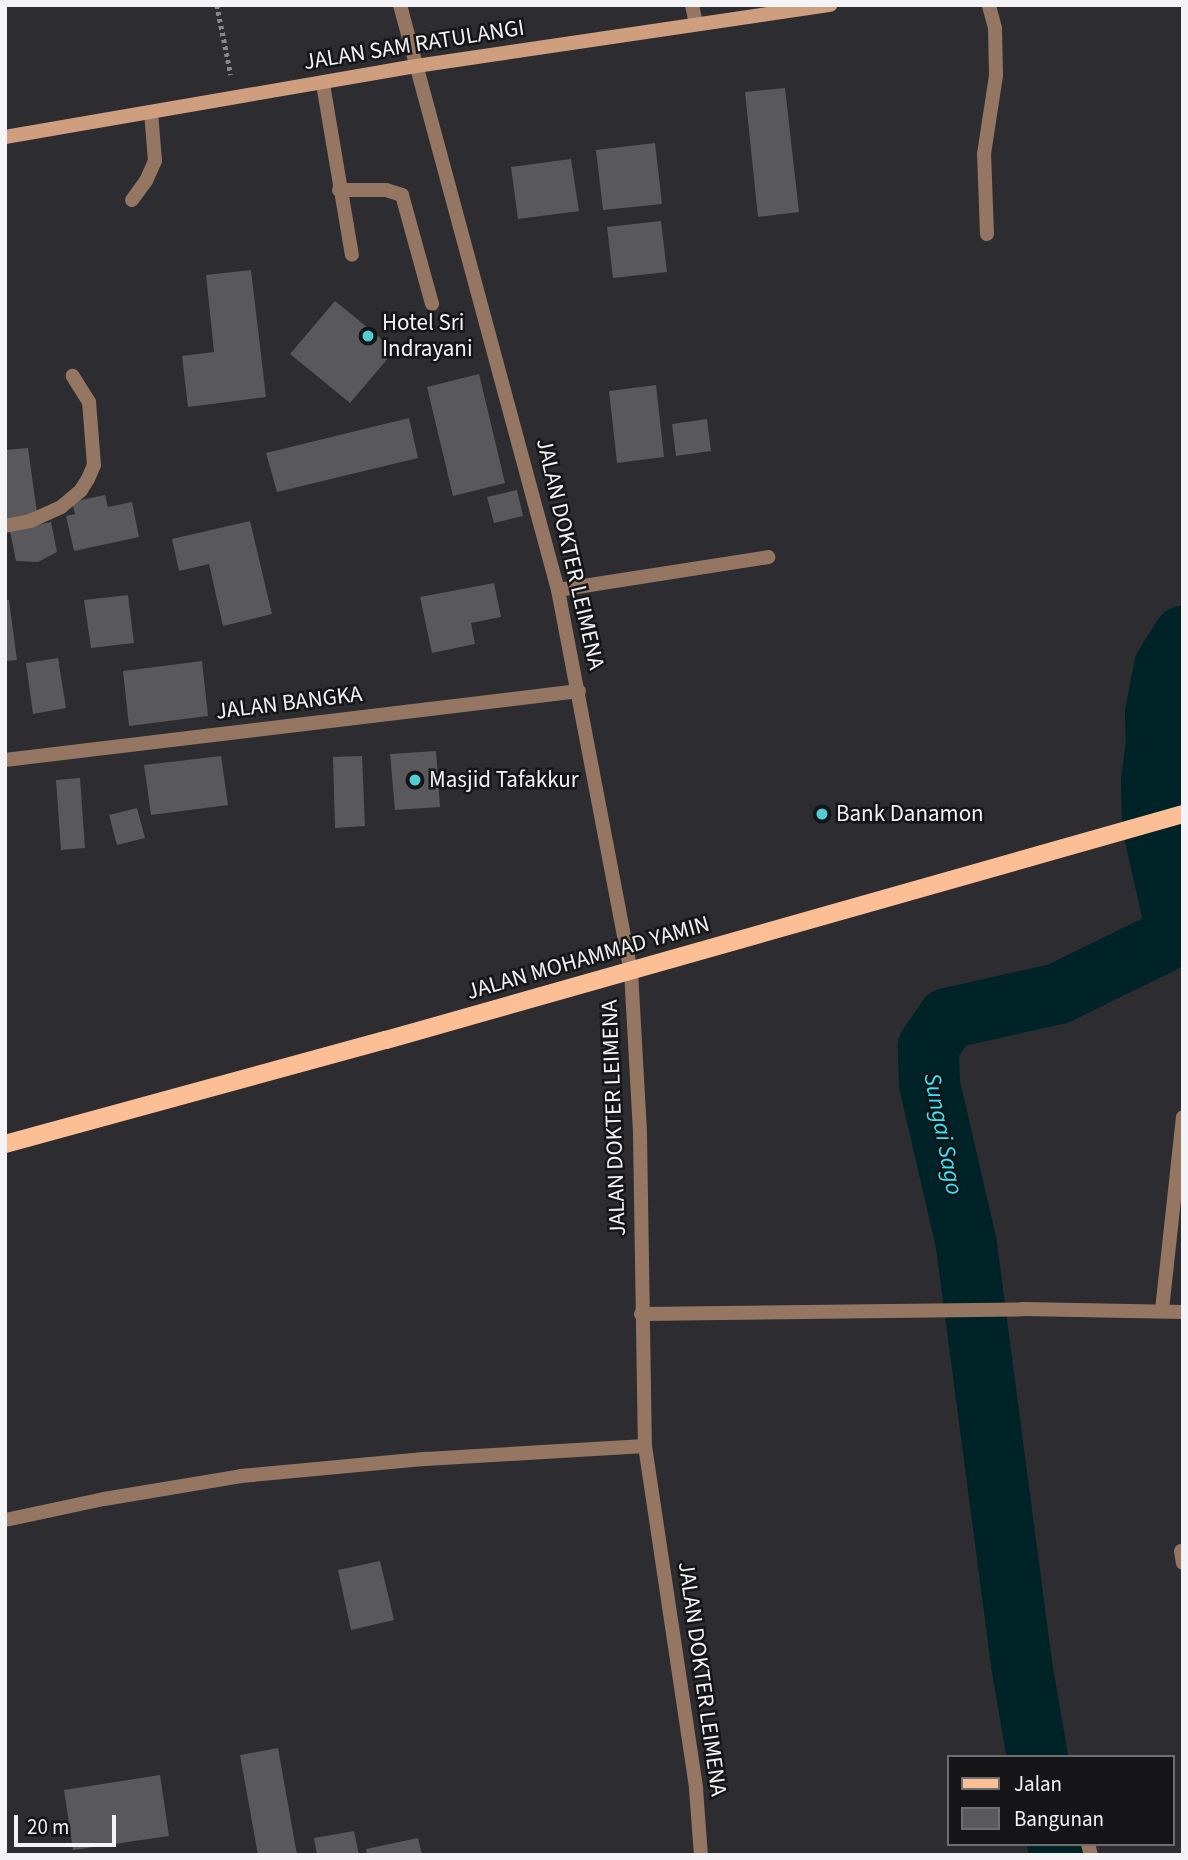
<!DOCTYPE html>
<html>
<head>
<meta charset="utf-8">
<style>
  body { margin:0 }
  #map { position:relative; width:1188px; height:1860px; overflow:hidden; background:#2d2c30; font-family:"Source Sans 3",sans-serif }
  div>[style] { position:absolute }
  .river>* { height:61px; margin:-30.5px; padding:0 30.5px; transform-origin:30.5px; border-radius:30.5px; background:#002328 }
  .building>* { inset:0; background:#59585c }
  .path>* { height:4.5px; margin-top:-2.25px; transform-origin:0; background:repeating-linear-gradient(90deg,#89888c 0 3.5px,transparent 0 7px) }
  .service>* { height:14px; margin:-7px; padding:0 7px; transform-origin:7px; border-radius:7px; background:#947662 }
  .minor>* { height:14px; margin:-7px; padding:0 7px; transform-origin:7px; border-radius:7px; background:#947662 }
  .secondary>* { height:14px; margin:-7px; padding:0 7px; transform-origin:7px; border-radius:7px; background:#ce9e7f }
  .primary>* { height:18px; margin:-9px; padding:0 9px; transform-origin:9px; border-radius:9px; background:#fcbe95 }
  .dots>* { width:19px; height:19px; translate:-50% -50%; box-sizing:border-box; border:4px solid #151517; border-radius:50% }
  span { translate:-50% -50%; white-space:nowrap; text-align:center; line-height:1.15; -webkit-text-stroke:5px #151517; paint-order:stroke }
  .street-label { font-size:23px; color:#f4f3f6 }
  .poi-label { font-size:23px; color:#f4f3f6 }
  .left { translate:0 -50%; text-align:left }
  .water-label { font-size:24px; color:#35e5fa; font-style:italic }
  .frame { position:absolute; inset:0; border:7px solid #f4f3f6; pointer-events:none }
  .legend { position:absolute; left:947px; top:1755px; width:228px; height:91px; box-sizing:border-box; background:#151517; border:2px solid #6e6e70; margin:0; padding:9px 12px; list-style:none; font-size:21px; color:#f4f3f6 }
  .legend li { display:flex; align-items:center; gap:14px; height:35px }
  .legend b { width:35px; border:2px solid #6e6e70 }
  .scale { position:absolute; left:14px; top:1815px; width:102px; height:32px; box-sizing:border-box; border:4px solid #f4f3f6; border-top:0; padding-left:9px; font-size:21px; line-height:24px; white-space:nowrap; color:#f4f3f6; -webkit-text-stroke:5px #151517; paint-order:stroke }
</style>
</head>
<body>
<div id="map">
  <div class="river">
    <i style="left:1037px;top:1757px;width:95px;rotate:-99.7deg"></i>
    <i style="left:1021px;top:1663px;width:423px;rotate:-97.5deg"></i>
    <i style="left:966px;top:1244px;width:164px;rotate:-103deg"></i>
    <i style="left:929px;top:1084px;width:38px;rotate:-92deg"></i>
    <i style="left:928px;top:1046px;width:34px;rotate:-56deg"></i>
    <i style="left:947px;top:1018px;width:114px;rotate:-12.7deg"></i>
    <i style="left:1058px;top:993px;width:114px;rotate:-26.1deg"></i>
    <i style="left:1160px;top:943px;width:14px;rotate:-39deg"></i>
    <i style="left:1171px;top:934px;width:12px;rotate:-76deg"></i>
    <i style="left:1174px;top:922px;width:100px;rotate:-102.7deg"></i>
    <i style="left:1152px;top:824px;width:43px;rotate:-91.3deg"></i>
    <i style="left:1151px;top:781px;width:40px;rotate:-82.9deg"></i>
    <i style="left:1156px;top:741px;width:29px;rotate:-92deg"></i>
    <i style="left:1155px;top:712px;width:47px;rotate:-78.9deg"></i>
    <i style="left:1164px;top:666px;width:36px;rotate:-58deg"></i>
    <i style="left:1057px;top:1844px;width:11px;rotate:75deg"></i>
  </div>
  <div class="building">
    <i style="clip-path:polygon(785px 88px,799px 212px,758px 217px,745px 92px)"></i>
    <i style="clip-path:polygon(655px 143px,662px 204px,603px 210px,596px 150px)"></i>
    <i style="clip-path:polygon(571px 159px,579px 211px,518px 219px,511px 167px)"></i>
    <i style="clip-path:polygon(661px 221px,667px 272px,613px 278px,607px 227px)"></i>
    <i style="clip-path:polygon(251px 270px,266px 397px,188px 407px,182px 356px,214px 352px,206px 275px)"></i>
    <i style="clip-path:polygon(335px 301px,395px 350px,350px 403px,290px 354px)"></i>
    <i style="clip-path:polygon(479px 374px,505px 483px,453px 496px,427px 387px)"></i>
    <i style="clip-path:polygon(656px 385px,664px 457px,617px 463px,609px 391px)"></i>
    <i style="clip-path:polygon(409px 418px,418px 458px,277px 492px,266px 453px)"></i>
    <i style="clip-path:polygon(707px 419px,711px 451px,676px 456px,672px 424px)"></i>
    <i style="clip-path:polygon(28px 448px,37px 513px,5px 520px,5px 450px)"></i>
    <i style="clip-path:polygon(517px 490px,523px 516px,494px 523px,487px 497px)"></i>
    <i style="clip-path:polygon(105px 495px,108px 507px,132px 502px,139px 537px,74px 551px,66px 516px,75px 514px,72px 502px)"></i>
    <i style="clip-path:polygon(250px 521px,272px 614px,223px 626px,209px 564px,179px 571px,172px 539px)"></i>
    <i style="clip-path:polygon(51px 522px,57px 552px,38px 562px,16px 561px,10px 531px)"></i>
    <i style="clip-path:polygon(494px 583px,501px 617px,471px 623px,475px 644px,432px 653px,420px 597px)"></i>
    <i style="clip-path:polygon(128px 595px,134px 643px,91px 648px,84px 600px)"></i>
    <i style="clip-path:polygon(5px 600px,9px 600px,17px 660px,5px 661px)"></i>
    <i style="clip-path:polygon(58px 658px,66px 708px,33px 714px,26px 663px)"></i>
    <i style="clip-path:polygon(202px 661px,208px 716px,129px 726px,123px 671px)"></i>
    <i style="clip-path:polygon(436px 751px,440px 807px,395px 810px,390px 754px)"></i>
    <i style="clip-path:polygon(221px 756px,228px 805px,151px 815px,144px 765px)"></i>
    <i style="clip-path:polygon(362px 756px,365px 826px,335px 828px,333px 757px)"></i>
    <i style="clip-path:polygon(80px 778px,85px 848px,61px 850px,56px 780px)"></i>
    <i style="clip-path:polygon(137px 808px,145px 838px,117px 845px,109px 815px)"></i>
    <i style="clip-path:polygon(380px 1561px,394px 1620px,351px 1630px,338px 1570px)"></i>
    <i style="clip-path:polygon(278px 1748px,297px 1855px,258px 1855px,240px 1755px)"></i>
    <i style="clip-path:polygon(160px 1775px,169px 1836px,73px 1850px,64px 1790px)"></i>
    <i style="clip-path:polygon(354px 1831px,359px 1855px,317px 1855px,314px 1838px)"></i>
    <i style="clip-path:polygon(418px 1838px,422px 1855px,367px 1855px,366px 1849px)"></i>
  </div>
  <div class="path">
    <i style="left:217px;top:5px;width:71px;rotate:78.7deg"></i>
  </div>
  <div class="service">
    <i style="left:692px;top:5px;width:19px;rotate:78deg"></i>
    <i style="left:323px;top:84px;width:173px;rotate:80.4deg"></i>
    <i style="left:339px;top:190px;width:47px"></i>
    <i style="left:386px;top:190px;width:17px;rotate:17deg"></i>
    <i style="left:402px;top:195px;width:113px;rotate:74.6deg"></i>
    <i style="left:132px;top:200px;width:24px;rotate:-54deg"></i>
    <i style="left:146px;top:181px;width:22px;rotate:-66deg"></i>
    <i style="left:155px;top:161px;width:49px;rotate:-94.7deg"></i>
    <i style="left:5px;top:526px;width:25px;rotate:-11deg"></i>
    <i style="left:30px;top:521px;width:34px;rotate:-24deg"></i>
    <i style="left:61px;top:507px;width:26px;rotate:-40deg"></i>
    <i style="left:81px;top:490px;width:13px;rotate:-58deg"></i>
    <i style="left:88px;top:479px;width:15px;rotate:-67deg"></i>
    <i style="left:94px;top:465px;width:63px;rotate:-94.5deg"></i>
    <i style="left:89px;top:402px;width:31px;rotate:-122deg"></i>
    <i style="left:558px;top:590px;width:213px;rotate:-8.9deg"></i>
    <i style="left:5px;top:760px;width:578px;rotate:-6.85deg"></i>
    <i style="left:1088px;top:1844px;width:11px;rotate:75deg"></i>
  </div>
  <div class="minor">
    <i style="left:400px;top:5px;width:606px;rotate:74.89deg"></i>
    <i style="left:558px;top:590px;width:388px;rotate:79.2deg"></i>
    <i style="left:631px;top:971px;width:163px;rotate:86.8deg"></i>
    <i style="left:640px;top:1134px;width:312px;rotate:89.1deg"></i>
    <i style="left:645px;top:1446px;width:347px;rotate:81.5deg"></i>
    <i style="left:696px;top:1789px;width:66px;rotate:85.7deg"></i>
    <i style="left:987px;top:234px;width:80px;rotate:-92.1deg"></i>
    <i style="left:984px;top:154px;width:79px;rotate:-81.3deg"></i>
    <i style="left:996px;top:76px;width:48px;rotate:-91.2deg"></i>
    <i style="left:995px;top:28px;width:24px;rotate:-105deg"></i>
    <i style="left:1162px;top:1310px;width:194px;rotate:-83.8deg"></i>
    <i style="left:641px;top:1314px;width:382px;rotate:-0.7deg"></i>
    <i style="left:1023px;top:1309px;width:160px;rotate:1.1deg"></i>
    <i style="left:5px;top:1520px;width:101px;rotate:-12deg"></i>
    <i style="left:104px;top:1499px;width:139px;rotate:-9.5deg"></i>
    <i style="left:241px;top:1476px;width:186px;rotate:-5.3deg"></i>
    <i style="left:426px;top:1459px;width:219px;rotate:-3.4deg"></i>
    <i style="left:1181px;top:1551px;width:12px;rotate:81deg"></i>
  </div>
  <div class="secondary">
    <i style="left:5px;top:137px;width:417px;rotate:-9.8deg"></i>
    <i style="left:416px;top:66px;width:419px;rotate:-8.4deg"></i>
  </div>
  <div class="primary">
    <i style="left:5px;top:1144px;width:395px;rotate:-15.3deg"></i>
    <i style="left:386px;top:1040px;width:828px;rotate:-15.83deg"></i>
  </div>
  <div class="dots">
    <i style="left:368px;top:336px;background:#51ccd5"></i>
    <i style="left:415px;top:780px;background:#51ccd5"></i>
    <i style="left:822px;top:814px;background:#51ccd5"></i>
  </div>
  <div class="street-label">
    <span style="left:414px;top:45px;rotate:-9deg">JALAN SAM RATULANGI</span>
    <span style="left:570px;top:554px;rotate:77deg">JALAN DOKTER LEIMENA</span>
    <span style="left:289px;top:703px;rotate:-7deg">JALAN BANGKA</span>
    <span style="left:588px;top:958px;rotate:-16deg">JALAN MOHAMMAD YAMIN</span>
    <span style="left:614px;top:1118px;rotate:-92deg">JALAN DOKTER LEIMENA</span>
    <span style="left:702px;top:1679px;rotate:82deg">JALAN DOKTER LEIMENA</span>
  </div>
  <div class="poi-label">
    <span class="left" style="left:382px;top:336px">Hotel Sri<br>Indrayani</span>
    <span class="left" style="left:429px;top:780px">Masjid Tafakkur</span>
    <span class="left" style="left:836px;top:814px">Bank Danamon</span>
  </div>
  <div class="water-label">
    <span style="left:943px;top:1134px;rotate:79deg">Sungai Sago</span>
  </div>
  <div class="frame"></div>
  <ul class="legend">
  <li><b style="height:9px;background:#fcbe95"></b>Jalan</li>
  <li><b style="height:19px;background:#59585c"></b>Bangunan</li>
  </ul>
  <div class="scale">20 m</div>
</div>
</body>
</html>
